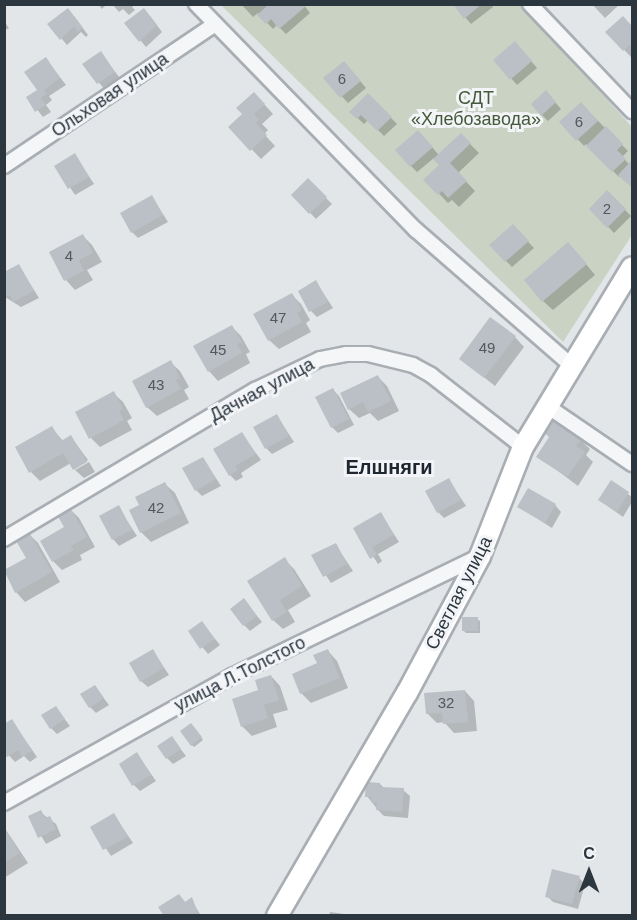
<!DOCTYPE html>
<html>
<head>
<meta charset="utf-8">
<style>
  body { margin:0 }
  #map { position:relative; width:637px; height:920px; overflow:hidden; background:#e2e6e9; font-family:Helvetica,sans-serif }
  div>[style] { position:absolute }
  .green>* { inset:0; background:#cad2c4 }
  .shadow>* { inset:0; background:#0003 }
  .building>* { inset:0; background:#bac0c5 }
  .roads { filter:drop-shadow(2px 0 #a8aeb3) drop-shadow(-2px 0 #a8aeb3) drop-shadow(0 2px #a8aeb3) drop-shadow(0 -2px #a8aeb3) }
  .street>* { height:14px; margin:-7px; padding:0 7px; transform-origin:7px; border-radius:7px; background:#f4f6f8 }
  .secondary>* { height:20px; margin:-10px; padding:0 10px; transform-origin:10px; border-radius:10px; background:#fff }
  span { translate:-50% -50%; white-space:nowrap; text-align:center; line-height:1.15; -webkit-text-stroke:6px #f2f4f7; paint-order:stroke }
  .number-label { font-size:15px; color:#505860 }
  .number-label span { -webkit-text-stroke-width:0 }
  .street-label { font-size:18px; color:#2c363f }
  .park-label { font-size:18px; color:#455a3a }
  .neighbourhood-label { font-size:20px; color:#1e2730; font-weight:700 }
  .frame { position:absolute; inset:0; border:6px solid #2c363f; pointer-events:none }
  .north { position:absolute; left:559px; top:842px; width:60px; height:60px; -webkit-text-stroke:4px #f2f4f7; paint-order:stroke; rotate:0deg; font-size:16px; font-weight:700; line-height:24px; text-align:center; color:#2c363f }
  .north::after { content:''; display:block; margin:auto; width:21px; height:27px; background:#2c363f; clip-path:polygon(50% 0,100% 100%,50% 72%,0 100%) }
</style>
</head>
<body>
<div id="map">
  <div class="green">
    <i style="clip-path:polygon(221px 5px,522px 5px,632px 127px,632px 235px,563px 342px)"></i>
  </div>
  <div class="shadow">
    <i style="clip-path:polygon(98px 4px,107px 4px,102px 9px)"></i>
    <i style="clip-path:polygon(112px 4px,135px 4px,132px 7px,135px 10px,129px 15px,123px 9px,119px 12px)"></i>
    <i style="clip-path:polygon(241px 4px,303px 4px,310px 13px,286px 34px,277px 25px,273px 29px,258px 13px,253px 17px)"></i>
    <i style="clip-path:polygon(454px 4px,491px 4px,493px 7px,471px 24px)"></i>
    <i style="clip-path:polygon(592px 4px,620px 4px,605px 18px)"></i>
    <i style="clip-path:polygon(74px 16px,88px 35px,86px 37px,81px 32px,67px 45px,49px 24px)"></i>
    <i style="clip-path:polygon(150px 16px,162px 32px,146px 47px,126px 23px)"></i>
    <i style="clip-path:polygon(623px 18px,632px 28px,632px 58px,607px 32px)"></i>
    <i style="clip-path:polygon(4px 21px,9px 28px,4px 31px)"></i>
    <i style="clip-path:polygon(521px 49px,537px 68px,517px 85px,495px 60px)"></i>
    <i style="clip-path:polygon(100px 53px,120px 78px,104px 89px,85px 64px)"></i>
    <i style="clip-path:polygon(46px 59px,66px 85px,49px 96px,52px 100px,46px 105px,51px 112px,43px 117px,28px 98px,39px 91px)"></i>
    <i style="clip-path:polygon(350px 69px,366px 88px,348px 103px,325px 78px)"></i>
    <i style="clip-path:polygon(546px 92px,561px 109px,548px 121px,542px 115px)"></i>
    <i style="clip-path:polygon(368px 95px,397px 124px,384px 136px,368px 120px,364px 124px,351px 112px)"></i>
    <i style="clip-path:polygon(263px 103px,273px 114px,262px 124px,268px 130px,264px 134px,275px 146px,261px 159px,230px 127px)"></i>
    <i style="clip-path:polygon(587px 110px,628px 151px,622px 157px,630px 165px,632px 163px,632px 187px,621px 175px,619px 177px,586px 144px,584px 146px,562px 122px)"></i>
    <i style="clip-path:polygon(461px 135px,479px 153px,458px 173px,475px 191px,459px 207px,452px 200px,448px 203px,426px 180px,441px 165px,434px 158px,417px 172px,411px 166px,424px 138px,439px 155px)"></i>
    <i style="clip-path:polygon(75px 155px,94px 184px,75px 195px,56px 166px)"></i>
    <i style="clip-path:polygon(308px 180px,332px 204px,316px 219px,293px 195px)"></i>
    <i style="clip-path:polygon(607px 192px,631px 216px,614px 233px,591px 209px)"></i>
    <i style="clip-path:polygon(152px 197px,168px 222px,138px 238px,132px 232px)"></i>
    <i style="clip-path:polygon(519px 232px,534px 248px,512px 267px,491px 245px)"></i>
    <i style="clip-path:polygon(83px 236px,92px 245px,102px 262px,87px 270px,93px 280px,75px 290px,66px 280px,51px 253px)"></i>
    <i style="clip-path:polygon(578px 254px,595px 275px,553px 310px,543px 301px)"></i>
    <i style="clip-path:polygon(19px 266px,39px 298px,21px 307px,5px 297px)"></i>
    <i style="clip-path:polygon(316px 282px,333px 308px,317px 317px,311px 311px)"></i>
    <i style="clip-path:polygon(292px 295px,301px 304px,310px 320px,306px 323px,311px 332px,279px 349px,269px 340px)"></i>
    <i style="clip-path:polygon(232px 327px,241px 336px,250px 352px,246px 354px,250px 363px,218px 381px,209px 371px)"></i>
    <i style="clip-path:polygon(515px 337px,524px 347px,495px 386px,461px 359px)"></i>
    <i style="clip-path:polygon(170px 362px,180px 371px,189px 387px,184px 390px,189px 399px,157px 416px,147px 407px)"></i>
    <i style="clip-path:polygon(377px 376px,387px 386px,399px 411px,378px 421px,370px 413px,359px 418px,349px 409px)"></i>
    <i style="clip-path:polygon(333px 390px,339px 396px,354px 425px,338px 433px,332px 427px)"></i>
    <i style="clip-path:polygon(113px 393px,123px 402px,132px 418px,127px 421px,132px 430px,100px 447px,91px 438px)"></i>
    <i style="clip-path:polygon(277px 416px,294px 442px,272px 454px,266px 448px)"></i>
    <i style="clip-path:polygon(52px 428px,63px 441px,71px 437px,88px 460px,75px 469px,71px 463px,40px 481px,31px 472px)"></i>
    <i style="clip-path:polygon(242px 434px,261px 460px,241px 473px,243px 477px,236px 481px,230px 475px)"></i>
    <i style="clip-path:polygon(581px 440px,590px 449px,586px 455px,593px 462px,578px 486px,538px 456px)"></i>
    <i style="clip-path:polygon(203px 458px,221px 486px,202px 496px,196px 490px)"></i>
    <i style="clip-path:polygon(89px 462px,95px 472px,84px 478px,75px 470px)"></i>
    <i style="clip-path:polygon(449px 480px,466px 506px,444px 518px,438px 512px)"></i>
    <i style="clip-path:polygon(611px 482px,632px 497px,632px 502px,623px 517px,599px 500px)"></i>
    <i style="clip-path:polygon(165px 484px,175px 493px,189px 523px,151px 542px,141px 532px)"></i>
    <i style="clip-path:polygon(555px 505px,561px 512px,552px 528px,519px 507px)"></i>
    <i style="clip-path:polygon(118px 507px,137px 536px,119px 546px,113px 539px)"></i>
    <i style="clip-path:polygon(69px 508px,79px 518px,95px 547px,80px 555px,82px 560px,62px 570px,53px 561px,66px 528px)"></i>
    <i style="clip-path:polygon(381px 514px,399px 542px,378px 554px,382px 561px,378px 564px,355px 528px)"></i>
    <i style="clip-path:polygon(29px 534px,38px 543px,60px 582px,25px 602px,16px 592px,5px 572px,28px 559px)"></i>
    <i style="clip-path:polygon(335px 544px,353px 571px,331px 583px,313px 556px)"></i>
    <i style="clip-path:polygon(284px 559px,294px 569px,311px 596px,288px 610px,295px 622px,283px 629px,273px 620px)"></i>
    <i style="clip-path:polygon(244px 600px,262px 622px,250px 631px,244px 625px)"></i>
    <i style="clip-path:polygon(477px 619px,480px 621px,480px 633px,466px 633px,463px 630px)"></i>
    <i style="clip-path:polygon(202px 623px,220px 645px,208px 654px,190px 632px)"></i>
    <i style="clip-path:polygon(153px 651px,169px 675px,148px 687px,141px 681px)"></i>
    <i style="clip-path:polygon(328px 651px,337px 661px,348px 688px,311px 703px,301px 693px)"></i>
    <i style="clip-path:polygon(271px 676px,280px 686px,288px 710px,273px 714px,277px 727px,252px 736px,242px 726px,260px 691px)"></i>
    <i style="clip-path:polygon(95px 687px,109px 705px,96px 713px,90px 707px)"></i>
    <i style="clip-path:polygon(465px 691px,474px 701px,477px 731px,454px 733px,444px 722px,437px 723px,427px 713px)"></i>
    <i style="clip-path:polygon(56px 708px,70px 726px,57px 734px,51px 728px)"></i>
    <i style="clip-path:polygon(12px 721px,37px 757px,30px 762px,24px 756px,15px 762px,4px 750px)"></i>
    <i style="clip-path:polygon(194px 728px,203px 740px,194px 747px,192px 745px)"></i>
    <i style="clip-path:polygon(172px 738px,186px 756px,173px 764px,167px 758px)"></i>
    <i style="clip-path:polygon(137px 754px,156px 781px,140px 791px,134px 785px)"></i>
    <i style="clip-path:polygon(380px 784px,384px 788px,403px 790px,410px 796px,408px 818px,384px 816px,378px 810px,367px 796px)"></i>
    <i style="clip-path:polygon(40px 812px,56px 824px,61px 836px,46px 844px,30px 817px)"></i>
    <i style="clip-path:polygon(114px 815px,133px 843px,111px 856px,92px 827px)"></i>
    <i style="clip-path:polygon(4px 827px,28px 863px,4px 878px)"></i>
    <i style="clip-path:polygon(579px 878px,585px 884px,578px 909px,553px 902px,547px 896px)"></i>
    <i style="clip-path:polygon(179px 896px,186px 903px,191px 899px,201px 916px,166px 916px)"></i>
    <i style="clip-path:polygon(330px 912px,344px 914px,345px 916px,329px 916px)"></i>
  </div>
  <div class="building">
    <i style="clip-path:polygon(269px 4px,304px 4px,305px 7px,279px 29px,271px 19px,266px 24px,257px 15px)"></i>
    <i style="clip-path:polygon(453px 4px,482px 4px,464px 19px)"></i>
    <i style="clip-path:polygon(68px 8px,83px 28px,78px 32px,74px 26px,60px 40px,47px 24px)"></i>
    <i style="clip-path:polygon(144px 8px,157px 25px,139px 42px,124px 23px)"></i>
    <i style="clip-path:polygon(623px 16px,632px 26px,632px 48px,630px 45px,623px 51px,605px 32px)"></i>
    <i style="clip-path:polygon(515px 41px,532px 61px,510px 80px,493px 60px)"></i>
    <i style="clip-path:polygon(101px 51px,115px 72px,97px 84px,82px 64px)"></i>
    <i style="clip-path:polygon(46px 57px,60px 78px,44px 90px,47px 94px,41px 98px,46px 105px,35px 112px,26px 97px,37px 90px,24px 72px)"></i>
    <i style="clip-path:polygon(344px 61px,361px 81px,340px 98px,323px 78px)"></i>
    <i style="clip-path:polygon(546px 90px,556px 102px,541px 116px,531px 104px)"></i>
    <i style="clip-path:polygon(254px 92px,265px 104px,254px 114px,259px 120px,256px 123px,267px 135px,250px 151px,228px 127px,242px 114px,236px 108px)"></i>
    <i style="clip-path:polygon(368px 93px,392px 117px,377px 131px,361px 115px,357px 119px,349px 112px)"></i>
    <i style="clip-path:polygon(581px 102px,598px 121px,576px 141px,559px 122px)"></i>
    <i style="clip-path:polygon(606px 126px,623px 144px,617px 150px,626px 159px,612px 172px,586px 146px)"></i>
    <i style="clip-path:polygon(418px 130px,433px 147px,410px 167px,395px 150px)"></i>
    <i style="clip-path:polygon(461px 133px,471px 143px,450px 163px,467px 181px,448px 198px,442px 191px,438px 195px,423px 180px,439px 165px,433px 159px)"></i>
    <i style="clip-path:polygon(75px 153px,89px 177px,68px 189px,54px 166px)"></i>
    <i style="clip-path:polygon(632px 160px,632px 188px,618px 175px)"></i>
    <i style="clip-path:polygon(308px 178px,327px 197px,309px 214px,291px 195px)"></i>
    <i style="clip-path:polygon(607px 190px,626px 209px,607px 228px,589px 209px)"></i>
    <i style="clip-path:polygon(152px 195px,163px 215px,131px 233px,120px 213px)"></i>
    <i style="clip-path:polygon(513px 224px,529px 241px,505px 262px,489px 245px)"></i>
    <i style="clip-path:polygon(83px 234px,93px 253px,79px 260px,84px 271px,64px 281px,49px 252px)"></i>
    <i style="clip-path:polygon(568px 242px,587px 264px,542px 302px,524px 280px)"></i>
    <i style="clip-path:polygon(19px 264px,34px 291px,13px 302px,10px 295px,4px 298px,4px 272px)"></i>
    <i style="clip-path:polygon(316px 280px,328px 302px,309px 312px,298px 291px)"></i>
    <i style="clip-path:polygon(292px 293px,302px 310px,297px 313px,302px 322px,268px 341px,253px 314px)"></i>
    <i style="clip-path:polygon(490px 317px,516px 336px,484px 378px,459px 359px)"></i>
    <i style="clip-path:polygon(232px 325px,242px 342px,237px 344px,242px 353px,208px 372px,193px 346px)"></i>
    <i style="clip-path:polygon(171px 360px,180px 378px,176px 380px,181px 389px,146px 408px,132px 381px)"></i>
    <i style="clip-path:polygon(378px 375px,391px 401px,368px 412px,363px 402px,348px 410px,340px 393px)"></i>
    <i style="clip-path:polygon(333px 388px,349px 419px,331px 428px,315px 397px)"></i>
    <i style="clip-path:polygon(114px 391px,123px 409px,119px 411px,124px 420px,89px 439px,75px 412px)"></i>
    <i style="clip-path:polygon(277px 414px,289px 436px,265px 449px,253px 427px)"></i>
    <i style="clip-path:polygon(551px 418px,582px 439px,576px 446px,585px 452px,567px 477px,536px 457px,549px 437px,542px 431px)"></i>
    <i style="clip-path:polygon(52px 426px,61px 441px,71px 435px,87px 462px,73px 470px,63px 453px,29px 473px,15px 447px)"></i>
    <i style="clip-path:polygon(242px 432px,256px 454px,235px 466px,238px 470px,229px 476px,213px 449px)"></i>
    <i style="clip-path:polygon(203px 457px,216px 479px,195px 491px,182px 468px)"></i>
    <i style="clip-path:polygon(449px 478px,461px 500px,437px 513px,425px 491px)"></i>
    <i style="clip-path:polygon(611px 480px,629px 492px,617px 512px,598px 500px)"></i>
    <i style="clip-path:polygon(165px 482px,181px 513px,140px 533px,129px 510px,139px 505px,135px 497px)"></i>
    <i style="clip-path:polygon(528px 488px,556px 504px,545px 523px,517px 507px)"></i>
    <i style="clip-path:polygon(119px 505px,132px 530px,112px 540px,99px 516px)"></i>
    <i style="clip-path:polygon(69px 506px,87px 537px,71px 546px,74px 550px,52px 562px,40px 541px,64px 527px,56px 513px)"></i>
    <i style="clip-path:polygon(381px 512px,394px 535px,372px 547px,377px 555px,370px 559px,353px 528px)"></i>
    <i style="clip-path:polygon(29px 532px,52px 572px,15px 593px,4px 570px,26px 558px,15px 539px)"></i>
    <i style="clip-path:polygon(336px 543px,347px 564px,323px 577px,311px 555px)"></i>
    <i style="clip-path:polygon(285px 557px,302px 586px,280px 600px,287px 612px,272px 621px,247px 581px)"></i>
    <i style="clip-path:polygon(244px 598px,257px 616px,243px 626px,230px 609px)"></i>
    <i style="clip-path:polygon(462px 617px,478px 617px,478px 631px,462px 631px)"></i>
    <i style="clip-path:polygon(202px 621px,215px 639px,200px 649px,188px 631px)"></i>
    <i style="clip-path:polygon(153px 649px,164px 668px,140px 682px,129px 663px)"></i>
    <i style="clip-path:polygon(328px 649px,340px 678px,300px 694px,292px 674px,317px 663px,313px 655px)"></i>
    <i style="clip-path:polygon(271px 675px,279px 700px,264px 705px,268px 718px,241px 727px,232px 699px,258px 690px,255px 680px)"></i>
    <i style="clip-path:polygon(95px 685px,104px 698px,89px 708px,80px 694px)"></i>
    <i style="clip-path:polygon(465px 690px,468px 722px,443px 724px,442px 713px,426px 714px,424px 693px)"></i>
    <i style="clip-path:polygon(56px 706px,65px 719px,50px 729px,41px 715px)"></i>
    <i style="clip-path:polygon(12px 719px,32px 751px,22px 757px,18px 750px,7px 757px,4px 753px,4px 724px)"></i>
    <i style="clip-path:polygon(191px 723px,202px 737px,191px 746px,180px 731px)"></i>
    <i style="clip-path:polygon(172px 736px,181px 749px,166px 759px,157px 746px)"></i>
    <i style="clip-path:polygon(137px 752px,151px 775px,132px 786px,119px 764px)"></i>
    <i style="clip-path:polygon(366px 782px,380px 783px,380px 787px,404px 788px,402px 812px,376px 810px,377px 803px,371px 802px,371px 797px,365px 797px)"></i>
    <i style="clip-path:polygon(41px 810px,45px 818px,50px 816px,56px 829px,38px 838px,28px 816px)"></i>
    <i style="clip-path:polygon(114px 813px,128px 837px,103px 850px,90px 827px)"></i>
    <i style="clip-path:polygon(4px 828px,20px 853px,4px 863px)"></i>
    <i style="clip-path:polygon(552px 869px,580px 876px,572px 904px,545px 897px)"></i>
    <i style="clip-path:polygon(179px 894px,185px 902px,192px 897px,199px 916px,164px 916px,158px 907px)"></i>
  </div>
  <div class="roads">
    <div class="street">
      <i style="left:196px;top:4px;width:315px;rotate:45.8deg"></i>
      <i style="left:416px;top:230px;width:206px;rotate:41.1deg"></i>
      <i style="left:530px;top:4px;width:148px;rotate:46.4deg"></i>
      <i style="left:4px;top:166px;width:254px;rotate:-33.9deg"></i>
      <i style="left:547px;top:406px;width:103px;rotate:34.3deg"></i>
      <i style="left:4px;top:539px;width:292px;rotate:-30.7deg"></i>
      <i style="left:255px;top:390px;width:72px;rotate:-25.5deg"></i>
      <i style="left:320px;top:359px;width:26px;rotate:-11deg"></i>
      <i style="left:346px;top:354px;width:22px"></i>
      <i style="left:368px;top:354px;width:46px;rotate:13.7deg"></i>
      <i style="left:413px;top:365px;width:21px;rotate:29deg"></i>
      <i style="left:431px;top:375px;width:117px;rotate:38deg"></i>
      <i style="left:4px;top:803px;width:261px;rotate:-29.1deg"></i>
      <i style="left:232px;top:676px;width:276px;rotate:-25.8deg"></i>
    </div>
    <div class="secondary">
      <i style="left:277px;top:916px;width:258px;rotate:-59.8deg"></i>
      <i style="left:407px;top:693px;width:155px;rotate:-61.9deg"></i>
      <i style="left:480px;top:556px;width:117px;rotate:-68.5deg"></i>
      <i style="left:523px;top:447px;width:210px;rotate:-58.8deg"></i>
    </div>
  </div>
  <div class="number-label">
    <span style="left:342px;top:79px">6</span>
    <span style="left:579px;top:122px">6</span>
    <span style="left:607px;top:209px">2</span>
    <span style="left:69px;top:256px">4</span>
    <span style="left:278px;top:318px">47</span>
    <span style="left:487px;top:348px">49</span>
    <span style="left:218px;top:350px">45</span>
    <span style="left:156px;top:385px">43</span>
    <span style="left:156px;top:508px">42</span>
    <span style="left:446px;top:703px">32</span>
  </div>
  <div class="street-label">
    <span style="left:110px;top:95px;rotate:-34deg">Ольховая улица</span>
    <span style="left:262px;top:390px;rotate:-28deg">Дачная улица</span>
    <span style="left:459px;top:593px;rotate:-63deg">Светлая улица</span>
    <span style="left:240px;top:674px;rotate:-27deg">улица Л.Толстого</span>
  </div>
  <div class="park-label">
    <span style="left:476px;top:109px">СДТ<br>«Хлебозавода»</span>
  </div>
  <div class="neighbourhood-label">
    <span style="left:389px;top:467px">Елшняги</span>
  </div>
  <div class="frame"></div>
  <div class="north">С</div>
</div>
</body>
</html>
